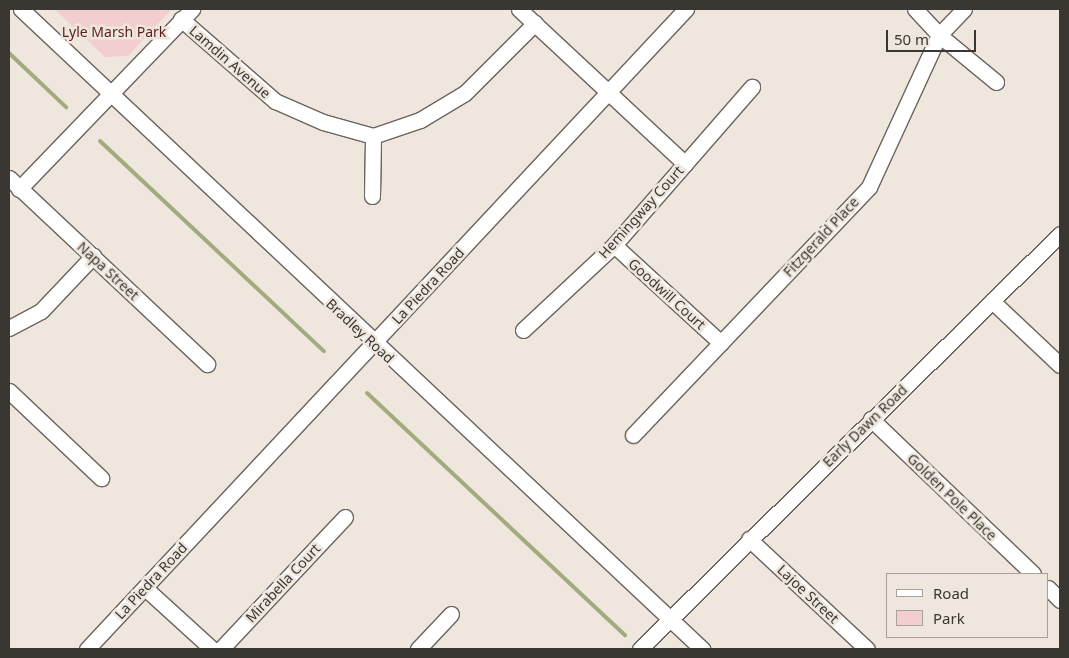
<!DOCTYPE html>
<html>
<head>
<meta charset="utf-8">
<style>
  body { margin:0 }
  #map { position:relative; width:1069px; height:658px; overflow:hidden; background:#efe7de; font-family:"Noto Sans",sans-serif }
  div>[style] { position:absolute }
  .green>* { inset:0; background:#f2cfce }
  .stream>* { height:4px; margin:-2px; padding:0 2px; transform-origin:2px; border-radius:2px; background:#a3ab7e }
  .roads { filter:drop-shadow(1px 0 #6c645d) drop-shadow(-1px 0 #6c645d) drop-shadow(0 1px #6c645d) drop-shadow(0 -1px #6c645d) }
  .minor>* { height:15px; margin:-7.5px; padding:0 7.5px; transform-origin:7.5px; border-radius:7.5px; background:#fff }
  span { translate:-50% -50%; white-space:nowrap; text-align:center; line-height:1.15; -webkit-text-stroke:5px #efe7de; paint-order:stroke }
  .park-label { font-size:14px; color:#5c1d22 }
  .street-label { font-size:14px; color:#3a3733 }
  .frame { position:absolute; inset:0; border:10px solid #3a3733; pointer-events:none }
  .legend { position:absolute; left:886px; top:573px; width:162px; height:65px; box-sizing:border-box; background:#efe7de; border:1px solid #a7a19a; margin:0; padding:6px 9px; list-style:none; font-size:15px; color:#3a3733 }
  .legend li { display:flex; align-items:center; gap:10px; height:25px }
  .legend b { width:25px; border:1px solid #a7a19a }
  .scale { position:absolute; left:886px; top:30px; width:90px; height:22px; box-sizing:border-box; border:2px solid #3a3733; border-top:0; padding-left:6px; font-size:15px; line-height:18px; white-space:nowrap; color:#3a3733; -webkit-text-stroke:4px #efe7de; paint-order:stroke }
</style>
</head>
<body>
<div id="map">
  <div class="green">
    <i style="clip-path:polygon(54px 9px,172px 9px,128px 56px,105px 57px)"></i>
  </div>
  <div class="stream">
    <i style="left:9px;top:53px;width:79px;rotate:43.5deg"></i>
    <i style="left:100px;top:141px;width:307px;rotate:43.2deg"></i>
    <i style="left:367px;top:393px;width:354px;rotate:43.2deg"></i>
  </div>
  <div class="roads">
    <div class="minor">
      <i style="left:21px;top:9px;width:935px;rotate:43.22deg"></i>
      <i style="left:519px;top:9px;width:227px;rotate:43deg"></i>
      <i style="left:915px;top:9px;width:35px;rotate:47deg"></i>
      <i style="left:939px;top:35px;width:74px;rotate:39.5deg"></i>
      <i style="left:181px;top:19px;width:125px;rotate:41.1deg"></i>
      <i style="left:275px;top:101px;width:52px;rotate:23.6deg"></i>
      <i style="left:323px;top:122px;width:52px;rotate:15.6deg"></i>
      <i style="left:373px;top:136px;width:50px;rotate:-18.8deg"></i>
      <i style="left:420px;top:120px;width:52px;rotate:-31deg"></i>
      <i style="left:465px;top:93px;width:99px;rotate:-45deg"></i>
      <i style="left:9px;top:178px;width:272px;rotate:43.2deg"></i>
      <i style="left:19px;top:189px;width:250px;rotate:-46.1deg"></i>
      <i style="left:372px;top:196px;width:60px;rotate:-89deg"></i>
      <i style="left:614px;top:245px;width:145px;rotate:42.5deg"></i>
      <i style="left:992px;top:301px;width:93px;rotate:43.3deg"></i>
      <i style="left:9px;top:328px;width:36px;rotate:-28deg"></i>
      <i style="left:41px;top:311px;width:76px;rotate:-46.6deg"></i>
      <i style="left:523px;top:330px;width:125px;rotate:-43deg"></i>
      <i style="left:614px;top:245px;width:210px;rotate:-48.9deg"></i>
      <i style="left:9px;top:391px;width:127px;rotate:43.4deg"></i>
      <i style="left:871px;top:419px;width:224px;rotate:43.7deg"></i>
      <i style="left:633px;top:435px;width:342px;rotate:-46.4deg"></i>
      <i style="left:869px;top:187px;width:167px;rotate:-65.3deg"></i>
      <i style="left:939px;top:35px;width:36px;rotate:-46deg"></i>
      <i style="left:749px;top:539px;width:161px;rotate:43deg"></i>
      <i style="left:145px;top:588px;width:91px;rotate:42.3deg"></i>
      <i style="left:1048px;top:588px;width:17px;rotate:45deg"></i>
      <i style="left:87px;top:649px;width:877px;rotate:-46.9deg"></i>
      <i style="left:221px;top:649px;width:181px;rotate:-46.8deg"></i>
      <i style="left:418px;top:649px;width:48px;rotate:-46.7deg"></i>
      <i style="left:640px;top:649px;width:590px;rotate:-44.66deg"></i>
    </div>
  </div>
  <div class="park-label">
    <span style="left:114px;top:32px">Lyle Marsh Park</span>
  </div>
  <div class="street-label">
    <span style="left:230px;top:62px;rotate:41deg">Lamdin Avenue</span>
    <span style="left:641px;top:212px;rotate:-48deg">Hemingway Court</span>
    <span style="left:821px;top:237px;rotate:-47deg">Fitzgerald Place</span>
    <span style="left:108px;top:271px;rotate:43deg">Napa Street</span>
    <span style="left:428px;top:286px;rotate:-47deg">La Piedra Road</span>
    <span style="left:667px;top:294px;rotate:42deg">Goodwill Court</span>
    <span style="left:360px;top:331px;rotate:43deg">Bradley Road</span>
    <span style="left:865px;top:426px;rotate:-44deg">Early Dawn Road</span>
    <span style="left:952px;top:497px;rotate:44deg">Golden Pole Place</span>
    <span style="left:151px;top:581px;rotate:-47deg">La Piedra Road</span>
    <span style="left:283px;top:583px;rotate:-47deg">Mirabella Court</span>
    <span style="left:808px;top:594px;rotate:43deg">Lajoe Street</span>
  </div>
  <div class="frame"></div>
  <ul class="legend">
  <li><b style="height:6px;background:#fff"></b>Road</li>
  <li><b style="height:14px;background:#f2cfce"></b>Park</li>
  </ul>
  <div class="scale">50 m</div>
</div>
</body>
</html>
